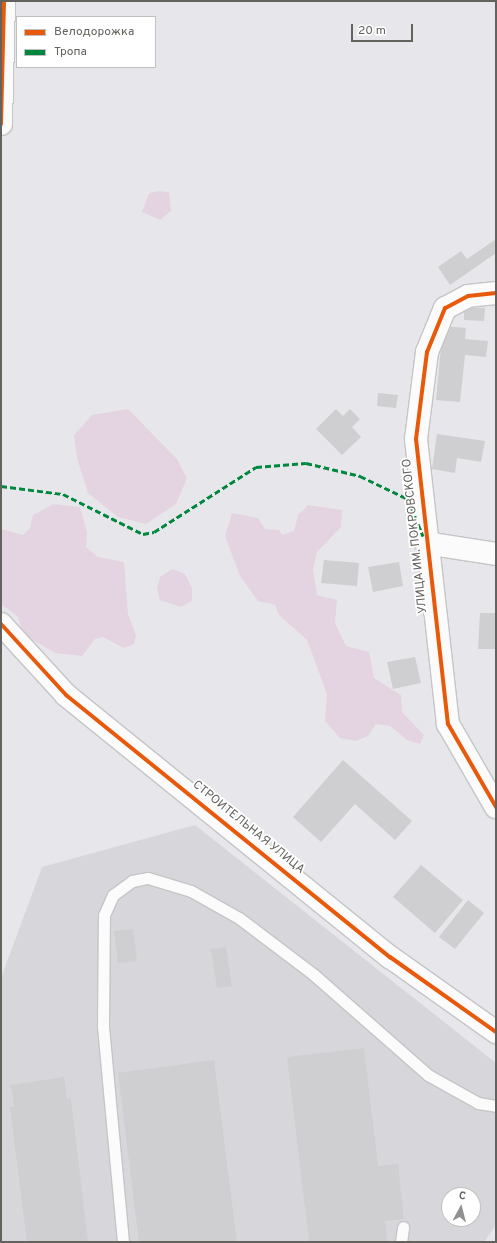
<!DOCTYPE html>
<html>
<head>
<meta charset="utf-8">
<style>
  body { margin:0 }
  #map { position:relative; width:497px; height:1243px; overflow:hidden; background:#e7e7eb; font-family:Overpass,sans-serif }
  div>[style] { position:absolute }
  .industrial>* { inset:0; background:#d7d7db }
  .green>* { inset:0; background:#e4d4e1 }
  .building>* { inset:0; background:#cfcfd2 }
  .roads { filter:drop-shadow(1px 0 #c5c5c7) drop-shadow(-1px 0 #c5c5c7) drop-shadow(0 1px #c5c5c7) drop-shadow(0 -1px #c5c5c7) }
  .lane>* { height:11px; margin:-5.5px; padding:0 5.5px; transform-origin:5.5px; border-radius:5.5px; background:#fbfbfc }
  .street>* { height:22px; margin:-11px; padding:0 11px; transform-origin:11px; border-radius:11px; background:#fbfbfc }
  .secondary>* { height:22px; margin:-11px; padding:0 11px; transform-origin:11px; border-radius:11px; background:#fbfbfc }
  .quiet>* { height:3px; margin-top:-1.5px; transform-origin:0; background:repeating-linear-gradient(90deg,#00873e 0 6px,transparent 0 9px) }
  .cycleway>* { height:4px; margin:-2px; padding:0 2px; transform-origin:2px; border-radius:2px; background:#e8590c }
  span { translate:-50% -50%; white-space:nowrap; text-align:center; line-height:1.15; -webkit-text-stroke:3.5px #fff; paint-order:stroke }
  .street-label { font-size:12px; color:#63625d }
  .frame { position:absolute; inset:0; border:2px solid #63625d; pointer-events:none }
  .legend { position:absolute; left:16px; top:16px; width:140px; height:52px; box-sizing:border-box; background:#fff; border:1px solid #c1c0be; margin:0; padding:5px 7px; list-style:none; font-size:12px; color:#63625d }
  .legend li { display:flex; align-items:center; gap:8px; height:20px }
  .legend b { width:20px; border:1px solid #c1c0be }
  .north { position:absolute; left:441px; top:1187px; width:40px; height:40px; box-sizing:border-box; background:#fff; border:1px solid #c1c0be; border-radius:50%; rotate:7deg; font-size:11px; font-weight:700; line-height:16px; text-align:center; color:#63625d }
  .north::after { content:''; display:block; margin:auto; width:14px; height:18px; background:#91918f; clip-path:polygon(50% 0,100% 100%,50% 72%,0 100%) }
  .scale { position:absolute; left:351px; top:24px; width:62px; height:18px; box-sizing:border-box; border:2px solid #63625d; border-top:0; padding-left:5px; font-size:12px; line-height:14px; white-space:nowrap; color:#63625d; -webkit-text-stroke:3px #fff; paint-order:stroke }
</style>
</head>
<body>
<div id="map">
  <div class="industrial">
    <i style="clip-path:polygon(evenodd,195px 825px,496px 1063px,496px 1225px,484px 1242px,1px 1242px,1px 978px,42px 867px,195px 825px,449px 1195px,473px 1195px,473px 1219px,449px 1219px,449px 1195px)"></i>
  </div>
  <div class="green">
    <i style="clip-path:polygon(158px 191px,169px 192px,171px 211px,160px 220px,142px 212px,149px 193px)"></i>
    <i style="clip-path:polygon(128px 409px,177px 459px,187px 478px,176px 504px,146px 524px,118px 517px,88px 493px,77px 458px,74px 435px,92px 415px)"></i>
    <i style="clip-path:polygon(53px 504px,80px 507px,87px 532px,86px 547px,98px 557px,124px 562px,128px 614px,136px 635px,134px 644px,124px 648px,103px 637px,95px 639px,82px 656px,55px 653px,23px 634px,18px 617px,1px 604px,1px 529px,23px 535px,30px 528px,33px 515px)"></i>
    <i style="clip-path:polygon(308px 505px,342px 510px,341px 527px,317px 552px,313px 570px,317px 595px,337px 600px,335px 623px,346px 646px,369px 652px,374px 678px,401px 695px,402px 712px,424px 735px,420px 744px,407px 740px,390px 726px,376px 724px,368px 736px,356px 741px,340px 738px,325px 721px,327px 694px,307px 640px,279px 615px,275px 605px,258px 601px,240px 576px,225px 536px,232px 513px,258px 518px,265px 529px,279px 530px,282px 535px,294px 531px,298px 515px)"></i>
    <i style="clip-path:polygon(172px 569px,185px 574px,192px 588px,192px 601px,181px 607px,160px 600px,157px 589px,160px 577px)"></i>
  </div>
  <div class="building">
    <i style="clip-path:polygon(496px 239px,496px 253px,450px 285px,438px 267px,461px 251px,467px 259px)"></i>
    <i style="clip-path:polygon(464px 307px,485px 308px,484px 321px,464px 320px)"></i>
    <i style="clip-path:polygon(443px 326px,466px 328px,465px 339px,488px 341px,486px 357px,465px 355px,460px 402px,436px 400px)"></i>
    <i style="clip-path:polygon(378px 393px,398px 395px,396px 408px,377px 406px)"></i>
    <i style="clip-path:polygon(336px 409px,343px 416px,350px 409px,360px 419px,352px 427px,361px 437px,342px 455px,316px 429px)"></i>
    <i style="clip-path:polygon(437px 434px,485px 441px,481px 462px,457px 458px,455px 473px,432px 469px)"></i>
    <i style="clip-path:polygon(324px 560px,359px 563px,357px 586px,321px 583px)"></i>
    <i style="clip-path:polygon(399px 562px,403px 586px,373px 592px,368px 567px)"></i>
    <i style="clip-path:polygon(480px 613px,496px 613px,496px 649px,478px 649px)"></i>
    <i style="clip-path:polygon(415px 657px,421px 683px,393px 689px,387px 662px)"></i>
    <i style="clip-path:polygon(343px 760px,412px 821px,395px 840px,355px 804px,321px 842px,293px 817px)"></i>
    <i style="clip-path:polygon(421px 865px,463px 900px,435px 933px,393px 897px)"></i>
    <i style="clip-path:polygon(468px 900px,484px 913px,455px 949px,439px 937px)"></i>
    <i style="clip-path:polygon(133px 929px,137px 961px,118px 963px,114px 931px)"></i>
    <i style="clip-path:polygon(226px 947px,232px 986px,217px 988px,211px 949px)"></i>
    <i style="clip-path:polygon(364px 1048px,378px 1166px,398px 1164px,404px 1219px,385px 1221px,387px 1242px,309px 1242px,287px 1057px)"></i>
    <i style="clip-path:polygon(214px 1060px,237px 1242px,139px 1242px,118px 1073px)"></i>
    <i style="clip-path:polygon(64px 1077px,67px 1099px,71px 1098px,88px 1242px,27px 1242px,10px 1107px,14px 1107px,11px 1085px)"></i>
  </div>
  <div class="roads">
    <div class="lane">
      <i style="left:123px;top:1242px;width:217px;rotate:-95.3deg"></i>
      <i style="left:103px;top:1026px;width:111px;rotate:-89.5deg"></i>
      <i style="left:104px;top:915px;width:22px;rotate:-66deg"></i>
      <i style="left:113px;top:895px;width:24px;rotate:-36deg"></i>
      <i style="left:132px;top:881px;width:16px;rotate:-11deg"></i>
      <i style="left:148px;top:878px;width:45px;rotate:16.8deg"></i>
      <i style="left:191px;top:891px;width:55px;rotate:29.4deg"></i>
      <i style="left:239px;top:918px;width:93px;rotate:37.1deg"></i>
      <i style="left:313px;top:974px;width:153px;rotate:41.3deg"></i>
      <i style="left:428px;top:1075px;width:57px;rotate:29.2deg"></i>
      <i style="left:478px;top:1103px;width:18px;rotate:9deg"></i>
      <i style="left:401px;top:1242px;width:15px;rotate:-82deg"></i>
    </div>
    <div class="street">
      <i style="left:496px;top:293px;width:28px;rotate:174deg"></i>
      <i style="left:468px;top:296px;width:26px;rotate:152deg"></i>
      <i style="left:445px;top:308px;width:48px;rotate:112.2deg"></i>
      <i style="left:427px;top:352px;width:88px;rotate:97.2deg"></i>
      <i style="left:416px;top:439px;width:287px;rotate:83.6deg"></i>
      <i style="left:448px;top:724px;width:96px;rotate:60deg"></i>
      <i style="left:426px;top:543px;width:71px;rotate:8.9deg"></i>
    </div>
    <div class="secondary">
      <i style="left:1px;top:124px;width:123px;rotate:-88.6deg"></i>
      <i style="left:1px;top:624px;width:96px;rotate:47.5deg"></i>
      <i style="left:66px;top:695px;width:417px;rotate:39deg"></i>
      <i style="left:390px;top:957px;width:130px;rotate:35.3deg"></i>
    </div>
  </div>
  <div class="quiet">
    <i style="left:1px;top:486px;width:63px;rotate:7.4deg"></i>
    <i style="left:63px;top:494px;width:89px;rotate:26.6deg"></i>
    <i style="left:143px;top:534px;width:11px;rotate:-10deg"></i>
    <i style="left:154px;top:532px;width:121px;rotate:-32.5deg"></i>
    <i style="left:256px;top:467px;width:50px;rotate:-4.6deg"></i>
    <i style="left:306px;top:463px;width:56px;rotate:13.5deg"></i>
    <i style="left:360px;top:476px;width:53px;rotate:25.6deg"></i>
    <i style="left:408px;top:499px;width:40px;rotate:68deg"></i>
  </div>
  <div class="cycleway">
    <i style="left:1px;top:124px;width:123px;rotate:-88.6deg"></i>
    <i style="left:496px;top:293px;width:28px;rotate:174deg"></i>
    <i style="left:468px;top:296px;width:26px;rotate:152deg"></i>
    <i style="left:445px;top:308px;width:48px;rotate:112.2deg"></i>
    <i style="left:427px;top:352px;width:88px;rotate:97.2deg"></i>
    <i style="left:416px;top:439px;width:287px;rotate:83.6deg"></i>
    <i style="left:448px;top:724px;width:96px;rotate:60deg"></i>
    <i style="left:1px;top:624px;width:96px;rotate:47.5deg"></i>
    <i style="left:66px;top:695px;width:417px;rotate:39deg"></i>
    <i style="left:390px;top:957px;width:130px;rotate:35.3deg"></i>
  </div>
  <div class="street-label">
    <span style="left:416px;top:536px;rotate:-96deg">УЛИЦА ИМ. ПОКРОВСКОГО</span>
    <span style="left:248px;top:828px;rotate:39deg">СТРОИТЕЛЬНАЯ УЛИЦА</span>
  </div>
  <div class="frame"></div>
  <ul class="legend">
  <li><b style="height:5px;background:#e8590c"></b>Велодорожка</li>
  <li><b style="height:5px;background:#00873e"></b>Тропа</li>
  </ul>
  <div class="north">С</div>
  <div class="scale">20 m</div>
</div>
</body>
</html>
